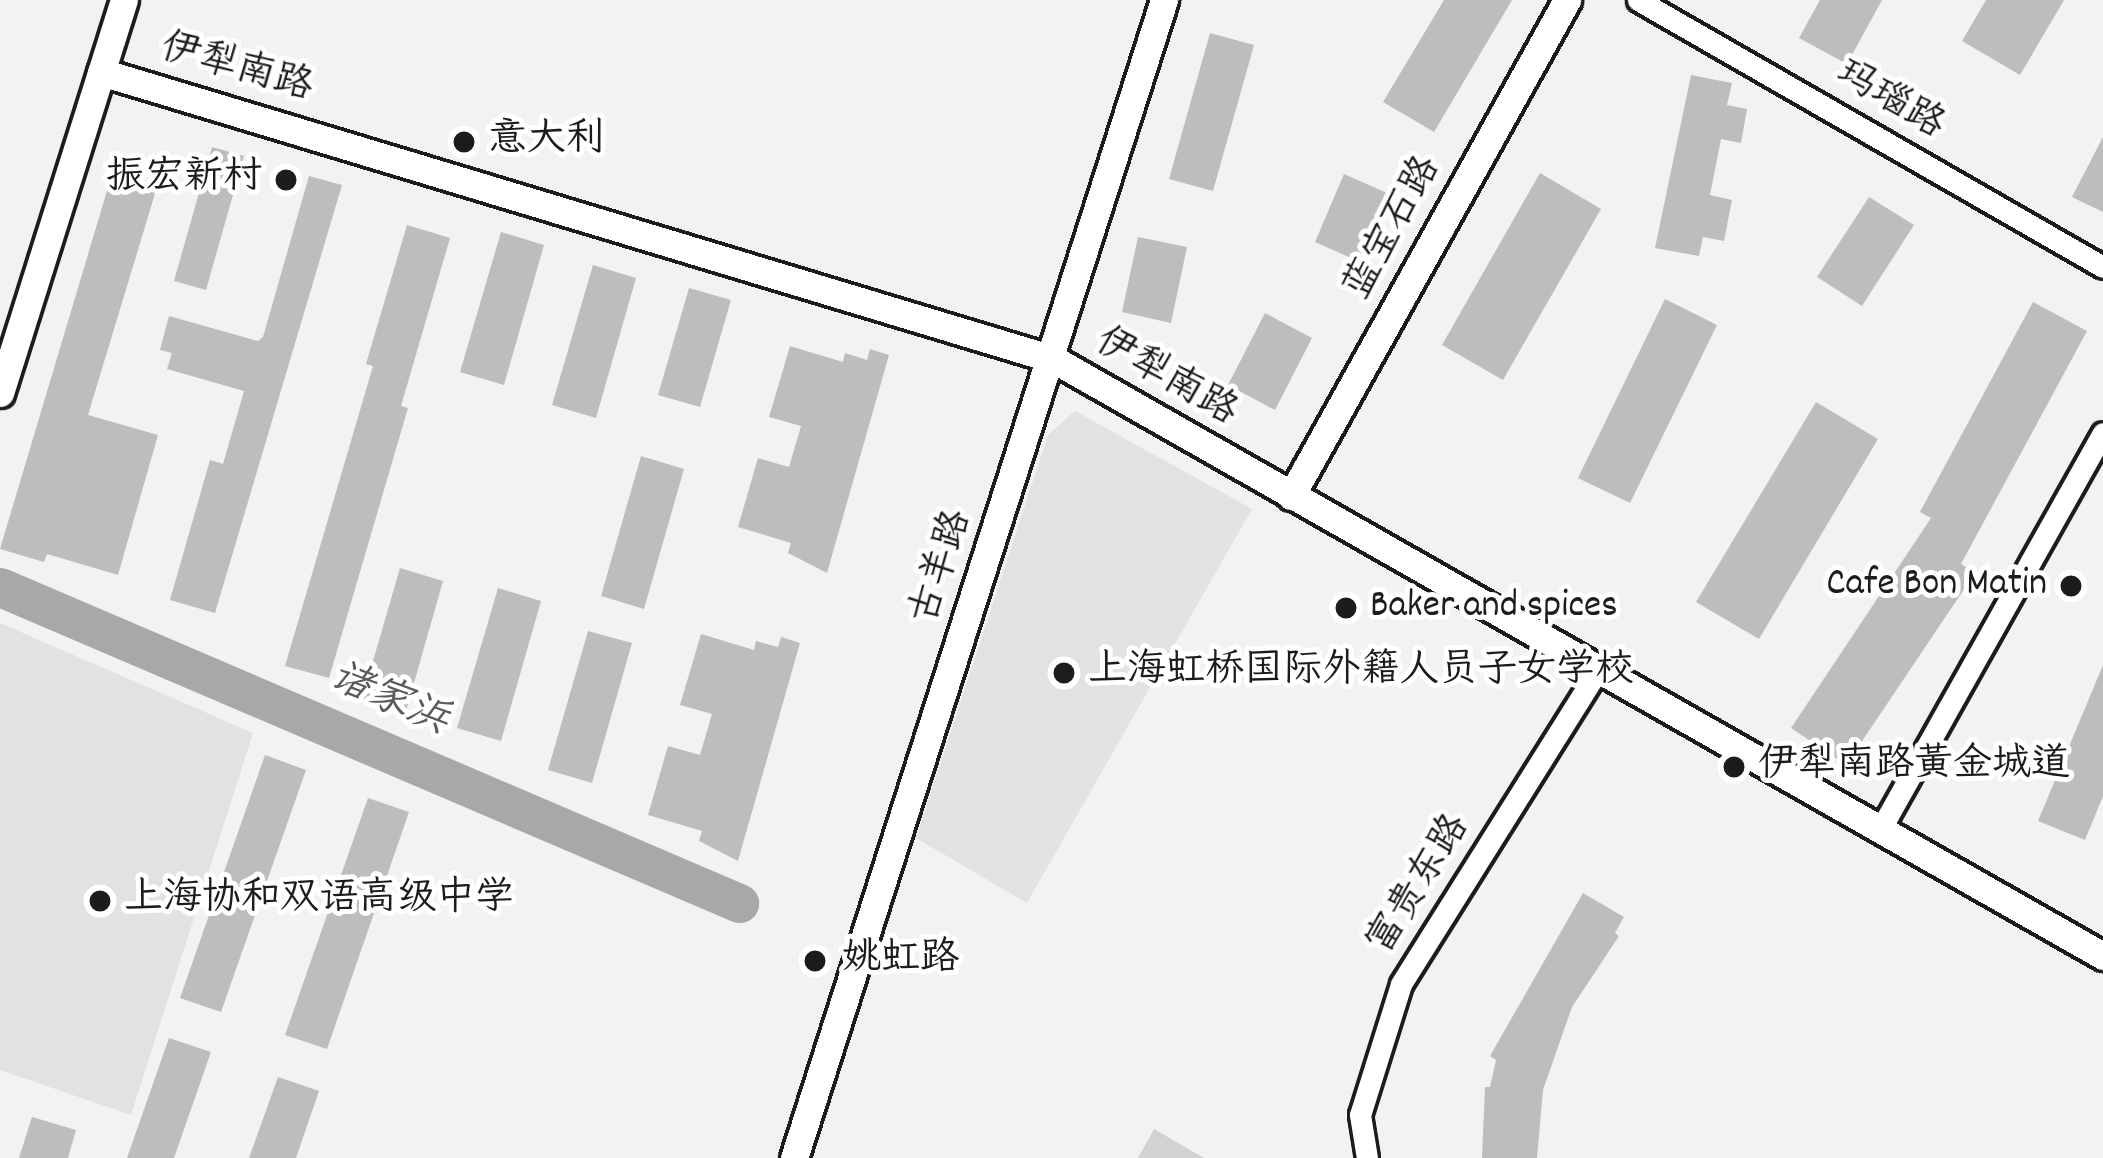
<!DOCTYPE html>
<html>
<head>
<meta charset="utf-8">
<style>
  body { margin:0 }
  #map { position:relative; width:2103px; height:1158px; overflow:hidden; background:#f2f2f2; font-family:Dekko,"LXGW WenKai TC",sans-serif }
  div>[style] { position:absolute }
  .built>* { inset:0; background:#e2e2e2 }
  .green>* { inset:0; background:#d2d2d2 }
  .river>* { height:39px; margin:-19.5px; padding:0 19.5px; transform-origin:19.5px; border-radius:19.5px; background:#a8a8a8 }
  .building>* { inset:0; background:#bdbdbd }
  .roads { filter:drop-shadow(3px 0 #1c1c1c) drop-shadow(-3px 0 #1c1c1c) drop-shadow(0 3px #1c1c1c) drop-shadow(0 -3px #1c1c1c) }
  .street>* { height:21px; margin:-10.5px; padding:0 10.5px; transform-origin:10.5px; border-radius:10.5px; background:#fff }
  .secondary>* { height:27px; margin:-13.5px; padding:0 13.5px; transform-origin:13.5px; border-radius:13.5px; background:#fff }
  .dots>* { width:33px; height:33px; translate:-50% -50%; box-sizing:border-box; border:6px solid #fff; border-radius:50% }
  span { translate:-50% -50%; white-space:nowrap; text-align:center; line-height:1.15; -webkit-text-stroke:10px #fff; paint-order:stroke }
  .street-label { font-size:39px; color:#1c1c1c }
  .poi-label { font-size:39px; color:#1c1c1c }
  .left { translate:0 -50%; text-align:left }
  .right { translate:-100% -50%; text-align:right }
  .water-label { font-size:42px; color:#5b5b5b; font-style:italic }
</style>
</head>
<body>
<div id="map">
  <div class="built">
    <i style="clip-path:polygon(1075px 411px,1252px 509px,1027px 903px,916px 838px,1048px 435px)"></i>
    <i style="clip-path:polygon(0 623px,253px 733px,131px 1115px,0 1070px)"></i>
  </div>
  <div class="green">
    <i style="clip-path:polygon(1154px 1129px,1204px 1158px,1138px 1158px)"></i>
  </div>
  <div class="river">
    <i style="left:0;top:587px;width:804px;rotate:23.15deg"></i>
  </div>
  <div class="building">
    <i style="clip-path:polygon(1444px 0,1512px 0,1434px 132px,1383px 102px)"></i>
    <i style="clip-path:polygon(1820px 0,1882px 0,1847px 64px,1799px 38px)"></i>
    <i style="clip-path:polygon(1986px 0,2064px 0,2020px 75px,1962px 41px)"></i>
    <i style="clip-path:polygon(1210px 33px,1254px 45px,1213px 191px,1169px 179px)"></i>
    <i style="clip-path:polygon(1691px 75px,1732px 83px,1727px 105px,1747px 109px,1741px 143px,1721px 139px,1710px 195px,1732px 200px,1724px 241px,1703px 237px,1699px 256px,1655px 248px)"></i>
    <i style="clip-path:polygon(2103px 137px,2103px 212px,2072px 197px)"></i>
    <i style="clip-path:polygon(212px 147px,244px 156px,206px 290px,174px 281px)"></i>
    <i style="clip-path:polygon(1540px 173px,1601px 209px,1503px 380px,1442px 345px)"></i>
    <i style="clip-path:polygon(112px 174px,157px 187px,88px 415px,158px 435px,118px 575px,47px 554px,44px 562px,0 549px)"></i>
    <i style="clip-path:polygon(1344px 174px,1387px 193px,1358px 261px,1315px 242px)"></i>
    <i style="clip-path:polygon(309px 176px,342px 185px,215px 613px,170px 600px,210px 460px,223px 464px,244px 391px,167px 369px,172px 353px,160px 350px,169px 316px,258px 341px,263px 337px)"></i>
    <i style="clip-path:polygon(1869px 197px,1914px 225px,1862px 306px,1817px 277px)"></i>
    <i style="clip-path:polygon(407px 225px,450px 238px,401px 406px,408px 408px,329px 678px,285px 666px,373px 366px,366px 364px)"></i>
    <i style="clip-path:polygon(501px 232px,544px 245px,504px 385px,460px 372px)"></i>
    <i style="clip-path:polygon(1138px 237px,1187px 247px,1171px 323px,1122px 312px)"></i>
    <i style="clip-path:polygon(593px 265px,636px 278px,596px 418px,552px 405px)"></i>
    <i style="clip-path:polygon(689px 288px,731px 300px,700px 407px,658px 395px)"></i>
    <i style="clip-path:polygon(1665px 299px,1717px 325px,1630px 503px,1578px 478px)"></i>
    <i style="clip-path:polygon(2033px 302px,2087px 331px,1961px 564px,1975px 573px,1846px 765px,1791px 728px,1931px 518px,1920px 512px)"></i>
    <i style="clip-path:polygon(1265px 313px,1312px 338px,1275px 410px,1228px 385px)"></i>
    <i style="clip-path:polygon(790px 346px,843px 362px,845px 353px,867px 360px,870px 349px,889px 355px,827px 573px,788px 553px,791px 543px,738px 527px,758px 458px,789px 467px,801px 426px,769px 417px)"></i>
    <i style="clip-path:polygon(1816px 402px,1878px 439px,1759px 639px,1696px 602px)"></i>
    <i style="clip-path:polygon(641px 456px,684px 469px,644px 609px,601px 596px)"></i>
    <i style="clip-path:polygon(400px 568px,443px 581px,406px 711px,362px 699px)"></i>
    <i style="clip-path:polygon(498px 588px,541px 601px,501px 741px,457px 728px)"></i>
    <i style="clip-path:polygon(588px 631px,632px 643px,592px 783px,548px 770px)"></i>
    <i style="clip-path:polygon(701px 634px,754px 650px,756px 641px,778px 647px,781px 637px,800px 643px,738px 861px,699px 841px,702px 831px,648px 815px,668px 746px,700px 755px,712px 714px,680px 705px)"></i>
    <i style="clip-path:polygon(2103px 665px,2103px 796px,2085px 840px,2038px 821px)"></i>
    <i style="clip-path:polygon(265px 755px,306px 770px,221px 1012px,180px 998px)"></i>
    <i style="clip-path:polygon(368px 798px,409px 812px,327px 1049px,285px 1035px)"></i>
    <i style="clip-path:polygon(1583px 893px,1624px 917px,1615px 933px,1619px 936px,1572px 1007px,1543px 1090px,1537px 1158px,1482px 1158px,1485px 1087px,1490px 1087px,1496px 1060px,1490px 1056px)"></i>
    <i style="clip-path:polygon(169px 1038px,211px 1052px,174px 1158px,127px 1158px)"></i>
    <i style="clip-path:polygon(278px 1077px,319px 1091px,296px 1158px,249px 1158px)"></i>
    <i style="clip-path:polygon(32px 1117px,76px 1130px,68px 1158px,19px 1158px)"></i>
  </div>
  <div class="roads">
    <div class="street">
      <i style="left:1638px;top:0;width:536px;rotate:29.86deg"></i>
      <i style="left:1880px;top:830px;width:455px;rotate:-60.7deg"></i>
      <i style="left:1367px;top:1158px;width:44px;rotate:-99.2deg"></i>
      <i style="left:1360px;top:1115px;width:137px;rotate:-72.6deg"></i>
      <i style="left:1401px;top:984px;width:369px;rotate:-57.9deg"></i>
    </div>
    <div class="secondary">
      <i style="left:101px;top:72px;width:994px;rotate:16.78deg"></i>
      <i style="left:1053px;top:359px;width:1208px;rotate:29.62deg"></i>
      <i style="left:0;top:393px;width:412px;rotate:-72.5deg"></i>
      <i style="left:1291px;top:496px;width:568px;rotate:-60.91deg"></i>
      <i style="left:794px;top:1158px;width:1216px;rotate:-72.28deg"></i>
    </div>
  </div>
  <div class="dots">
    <i style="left:464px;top:142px;background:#1c1c1c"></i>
    <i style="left:286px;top:180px;background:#1c1c1c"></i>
    <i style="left:2071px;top:586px;background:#1c1c1c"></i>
    <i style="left:1346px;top:608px;background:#1c1c1c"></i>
    <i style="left:1064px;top:673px;background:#1c1c1c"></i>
    <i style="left:1734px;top:767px;background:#1c1c1c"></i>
    <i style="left:100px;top:901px;background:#1c1c1c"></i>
    <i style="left:815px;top:961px;background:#1c1c1c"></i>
  </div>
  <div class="street-label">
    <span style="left:236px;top:70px;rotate:16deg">伊犁南路</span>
    <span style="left:1889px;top:102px;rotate:30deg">玛瑙路</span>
    <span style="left:1395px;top:229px;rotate:-61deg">蓝宝石路</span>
    <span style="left:1165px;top:379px;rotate:30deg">伊犁南路</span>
    <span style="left:944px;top:568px;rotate:-72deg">古羊路</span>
    <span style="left:1421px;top:886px;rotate:-58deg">富贵东路</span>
  </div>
  <div class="poi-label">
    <span class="left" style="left:488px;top:142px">意大利</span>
    <span class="right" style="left:262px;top:180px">振宏新村</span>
    <span class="right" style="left:2047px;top:586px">Cafe Bon Matin</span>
    <span class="left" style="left:1370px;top:608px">Baker and spices</span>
    <span class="left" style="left:1088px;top:673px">上海虹桥国际外籍人员子女学校</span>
    <span class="left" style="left:1758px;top:767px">伊犁南路黄金城道</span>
    <span class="left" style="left:124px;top:901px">上海协和双语高级中学</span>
    <span class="left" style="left:842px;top:961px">姚虹路</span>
  </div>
  <div class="water-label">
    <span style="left:388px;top:701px;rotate:23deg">诸家浜</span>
  </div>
</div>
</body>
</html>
